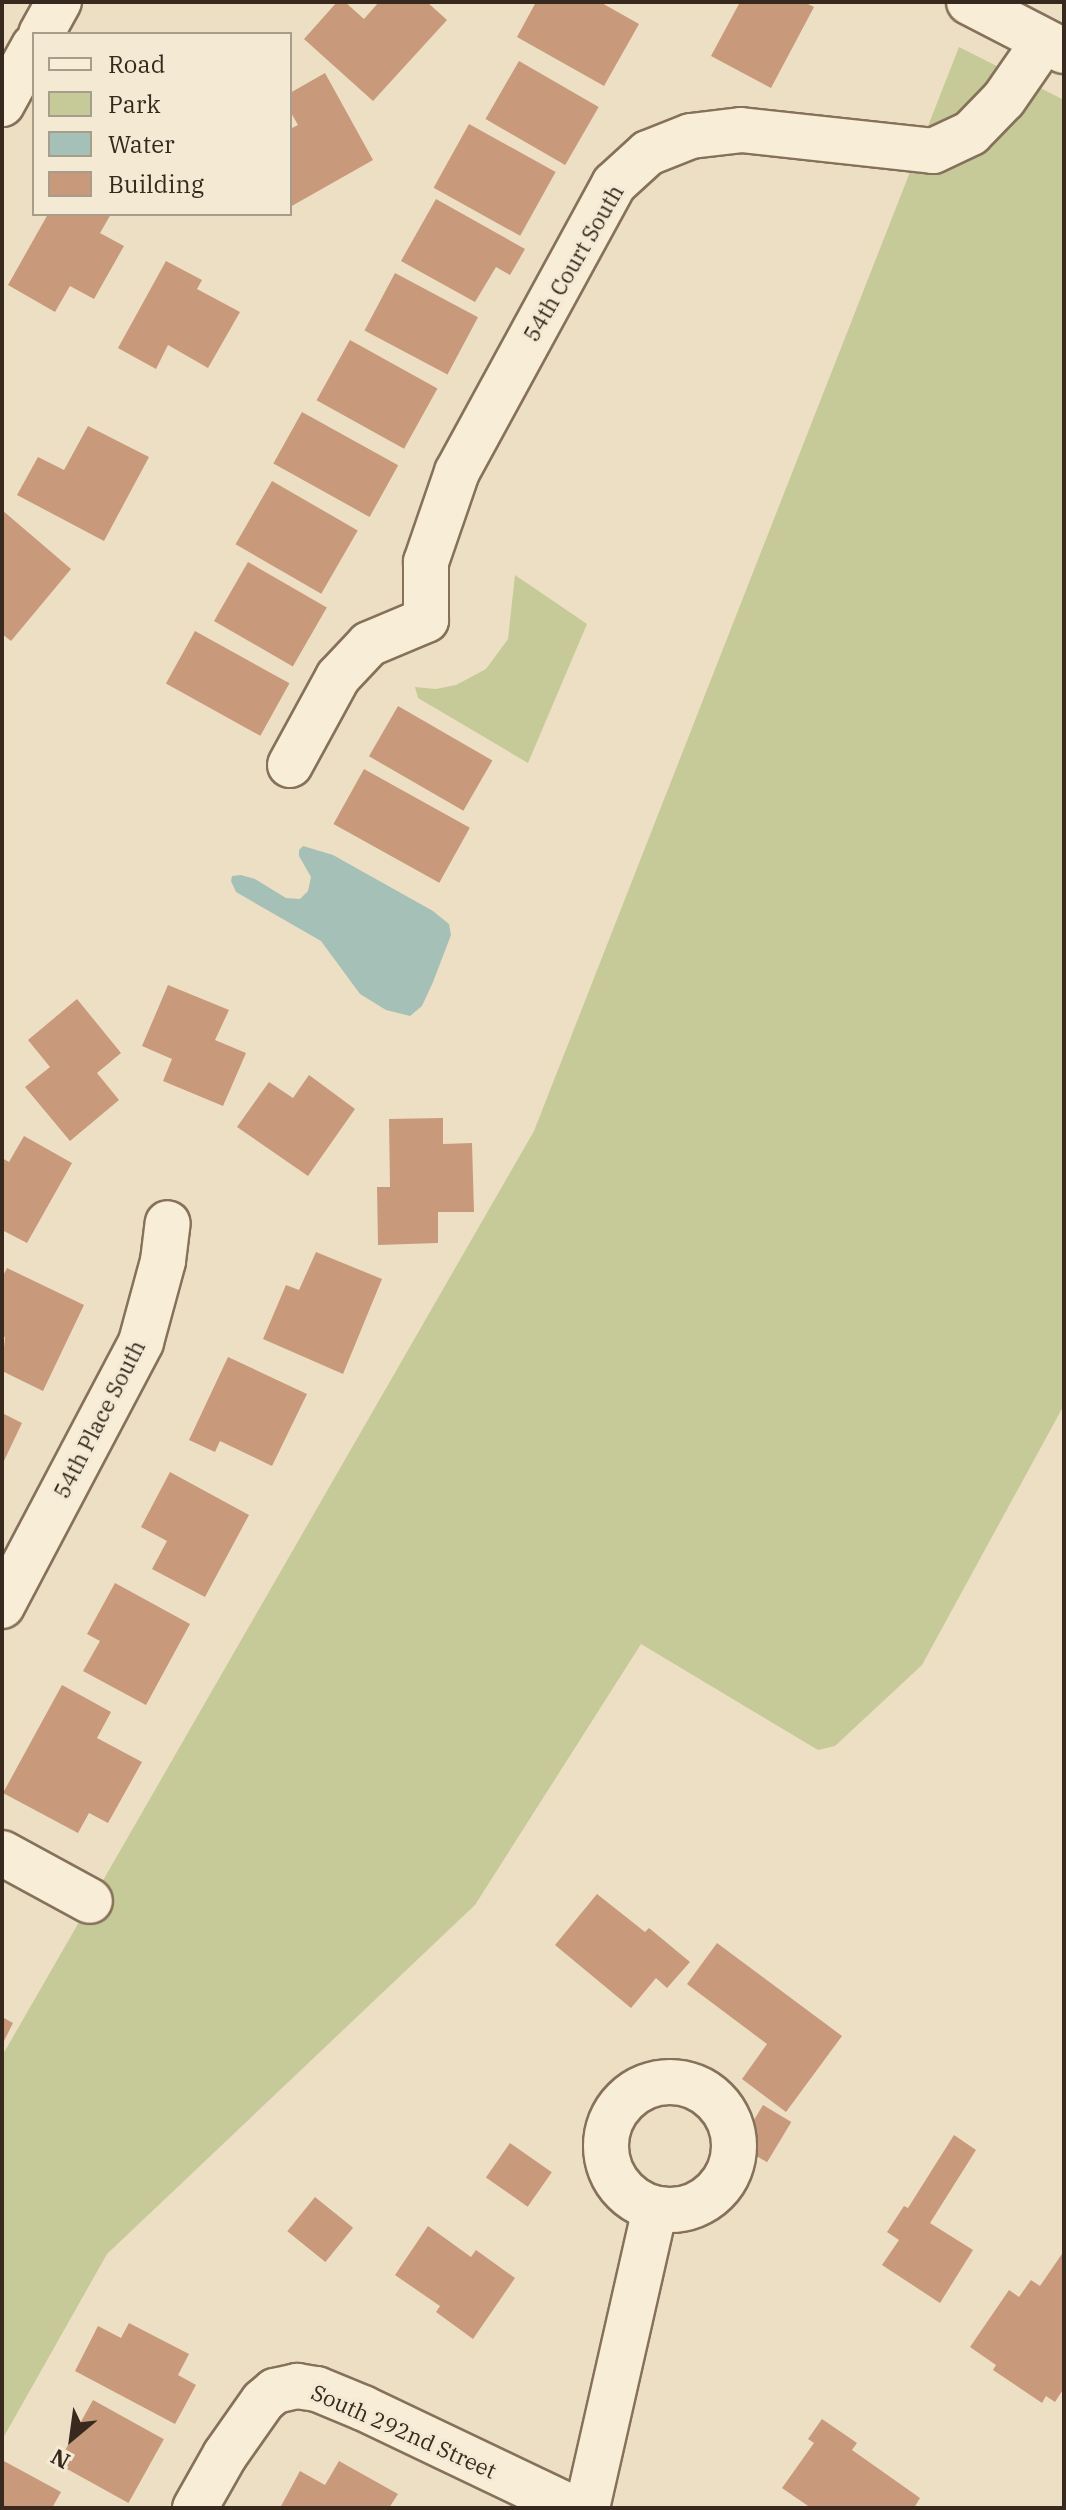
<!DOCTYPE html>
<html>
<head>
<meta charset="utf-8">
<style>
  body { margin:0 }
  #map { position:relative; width:1066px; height:2510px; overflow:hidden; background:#eddfc3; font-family:"IBM Plex Serif",serif }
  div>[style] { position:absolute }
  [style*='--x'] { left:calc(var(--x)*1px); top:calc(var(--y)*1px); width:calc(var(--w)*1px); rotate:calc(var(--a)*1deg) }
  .green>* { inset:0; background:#c6ca98 }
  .water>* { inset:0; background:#a5c0b7 }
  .building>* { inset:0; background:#c9997b; transform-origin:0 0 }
  .roads { filter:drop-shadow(2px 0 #86715b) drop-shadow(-2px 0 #86715b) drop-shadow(0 2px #86715b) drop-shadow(0 -2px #86715b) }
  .minor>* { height:44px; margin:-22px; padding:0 22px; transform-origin:22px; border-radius:22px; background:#f8edd6 }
  .minor>.ring { margin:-22px; padding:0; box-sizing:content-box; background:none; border:44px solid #f8edd6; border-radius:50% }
  span { translate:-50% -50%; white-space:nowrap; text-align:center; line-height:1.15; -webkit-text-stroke:6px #f4ead3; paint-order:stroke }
  .street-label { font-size:22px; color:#37291e }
  .frame { position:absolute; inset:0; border:4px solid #37291e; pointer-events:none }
  .legend { position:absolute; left:32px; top:32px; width:260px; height:184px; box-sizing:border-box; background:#f4ead3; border:2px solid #a89d8b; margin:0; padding:10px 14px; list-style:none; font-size:24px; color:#37291e }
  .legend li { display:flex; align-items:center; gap:16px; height:40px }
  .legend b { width:40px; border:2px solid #a89d8b }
  .north { position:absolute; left:32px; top:2398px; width:80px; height:80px; -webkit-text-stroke:6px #f4ead3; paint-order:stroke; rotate:209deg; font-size:22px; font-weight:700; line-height:32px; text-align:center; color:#37291e }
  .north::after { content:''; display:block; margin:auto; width:28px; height:36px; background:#37291e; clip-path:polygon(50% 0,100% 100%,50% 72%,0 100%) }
</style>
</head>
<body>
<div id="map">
  <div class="green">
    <div style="clip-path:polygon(959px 47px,1064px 100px,1064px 1405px,922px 1665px,835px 1746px,818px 1750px,641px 1644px,475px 1905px,107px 2254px,2px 2440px,2px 2056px,534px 1131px)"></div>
    <div style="clip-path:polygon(515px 575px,587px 624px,528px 763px,418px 698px,415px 687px,436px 689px,456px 685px,486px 669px,508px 639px)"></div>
  </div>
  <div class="water">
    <div style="clip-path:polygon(303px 846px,333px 855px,433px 911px,449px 924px,451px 935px,433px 982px,422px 1006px,410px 1016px,386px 1010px,360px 994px,321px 941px,236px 892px,231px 881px,232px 876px,241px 875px,255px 879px,286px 898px,300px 899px,308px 891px,311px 877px,299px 856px,299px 850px)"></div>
  </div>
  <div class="building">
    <div style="clip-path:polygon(337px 2px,345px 2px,364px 19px,379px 2px,427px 2px,447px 20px,373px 101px,304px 39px)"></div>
    <div style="clip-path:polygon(536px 2px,600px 2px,639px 24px,604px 86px,517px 37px)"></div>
    <div style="clip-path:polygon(740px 2px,804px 2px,814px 7px,771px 88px,711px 56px)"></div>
    <div style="left:519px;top:61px;width:92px;height:67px;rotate:30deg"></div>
    <div style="clip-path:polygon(325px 73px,373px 160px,290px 207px,290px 129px,298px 125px,290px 111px,290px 93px)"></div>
    <div style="left:469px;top:124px;width:99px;height:73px;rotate:29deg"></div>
    <div style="clip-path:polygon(436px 199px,525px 249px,510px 275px,496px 267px,475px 302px,401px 261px)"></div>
    <div style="clip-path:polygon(48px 214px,111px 214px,100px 233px,124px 246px,94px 299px,70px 286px,55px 312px,8px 285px)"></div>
    <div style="clip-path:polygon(166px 261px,202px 280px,197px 289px,240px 312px,208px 368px,168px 345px,156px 369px,118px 348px)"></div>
    <div style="left:395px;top:273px;width:94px;height:65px;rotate:28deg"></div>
    <div style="left:350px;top:340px;width:100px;height:69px;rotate:29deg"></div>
    <div style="left:302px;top:412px;width:110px;height:59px;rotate:29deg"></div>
    <div style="clip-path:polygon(88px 426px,149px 457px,104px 541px,17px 495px,38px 457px,64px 470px)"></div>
    <div style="left:272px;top:481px;width:99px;height:73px;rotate:30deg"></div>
    <div style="clip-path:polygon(2px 510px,71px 569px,11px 641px,2px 634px)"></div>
    <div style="left:248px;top:562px;width:91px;height:68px;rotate:30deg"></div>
    <div style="left:195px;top:631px;width:108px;height:60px;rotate:29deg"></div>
    <div style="left:398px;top:706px;width:109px;height:58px;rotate:30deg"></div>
    <div style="left:364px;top:769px;width:121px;height:63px;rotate:29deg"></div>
    <div style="clip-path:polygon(168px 985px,229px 1010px,215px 1040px,246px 1053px,223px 1106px,163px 1081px,172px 1059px,142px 1046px)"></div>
    <div style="clip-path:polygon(77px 999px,121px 1053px,97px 1073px,119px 1100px,70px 1141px,25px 1087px,50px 1067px,28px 1040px)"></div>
    <div style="clip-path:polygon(309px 1075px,355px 1109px,308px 1176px,237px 1127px,269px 1082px,293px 1098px)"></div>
    <div style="clip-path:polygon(443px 1118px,443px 1144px,472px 1143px,474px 1212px,438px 1212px,438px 1243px,378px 1245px,377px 1187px,390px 1187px,389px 1119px)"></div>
    <div style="clip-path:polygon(24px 1136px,72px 1163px,27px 1243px,2px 1230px,2px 1158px,9px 1162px)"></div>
    <div style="clip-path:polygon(316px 1252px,382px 1279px,343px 1374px,263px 1339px,286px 1285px,299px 1290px)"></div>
    <div style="clip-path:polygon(7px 1268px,84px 1305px,43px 1391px,2px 1371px,5px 1337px,2px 1336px,2px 1278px)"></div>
    <div style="clip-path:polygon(228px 1357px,307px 1394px,272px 1466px,220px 1441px,215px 1452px,189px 1440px)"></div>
    <div style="clip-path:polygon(2px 1413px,22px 1423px,2px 1465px)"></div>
    <div style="clip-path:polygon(170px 1472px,249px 1515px,205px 1597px,152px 1569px,167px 1541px,141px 1527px)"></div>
    <div style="clip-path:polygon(115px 1583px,190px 1624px,146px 1705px,83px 1671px,100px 1641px,87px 1634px)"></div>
    <div style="clip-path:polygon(62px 1685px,111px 1712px,97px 1738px,142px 1762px,108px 1823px,89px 1813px,78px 1833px,3px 1793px)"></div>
    <div style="clip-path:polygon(597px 1894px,645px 1932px,649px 1928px,690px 1962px,667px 1988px,656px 1978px,631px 2008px,555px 1945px)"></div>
    <div style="clip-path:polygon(717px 1943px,842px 2036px,786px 2112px,742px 2079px,767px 2044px,687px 1984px)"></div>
    <div style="clip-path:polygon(2px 2017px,13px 2023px,2px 2045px)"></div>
    <div style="left:763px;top:2105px;width:33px;height:47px;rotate:31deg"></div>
    <div style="clip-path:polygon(954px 2135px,976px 2150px,930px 2223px,973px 2250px,940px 2303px,882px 2265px,899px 2240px,887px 2232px,904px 2206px,908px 2208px)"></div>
    <div style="left:510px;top:2143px;width:51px;height:42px;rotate:35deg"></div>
    <div style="left:315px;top:2197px;width:49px;height:44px;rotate:39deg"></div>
    <div style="clip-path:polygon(428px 2226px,471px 2257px,476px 2250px,515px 2278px,473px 2339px,436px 2312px,440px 2306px,395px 2275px)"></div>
    <div style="clip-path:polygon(1064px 2251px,1064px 2388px,1055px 2402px,1046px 2396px,1042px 2403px,993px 2370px,996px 2365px,970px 2347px,1009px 2290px,1019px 2297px,1031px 2280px,1040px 2286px)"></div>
    <div style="clip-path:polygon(129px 2323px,189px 2354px,178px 2375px,196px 2385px,175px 2424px,75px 2371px,98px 2326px,121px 2338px)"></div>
    <div style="left:93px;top:2400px;width:81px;height:73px;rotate:29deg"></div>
    <div style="clip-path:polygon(822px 2419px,857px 2443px,852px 2450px,920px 2498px,914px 2508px,811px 2508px,782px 2488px,814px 2443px,808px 2439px)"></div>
    <div style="clip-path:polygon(2px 2460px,61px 2492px,52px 2508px,2px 2508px)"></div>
    <div style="clip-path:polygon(339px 2461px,398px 2494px,389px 2508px,280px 2508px,300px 2471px,325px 2485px)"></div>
  </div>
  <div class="roads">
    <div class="minor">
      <div style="--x:969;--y:2;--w:107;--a:27.3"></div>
      <div style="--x:41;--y:34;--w:37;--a:-61"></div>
      <div style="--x:2;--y:104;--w:66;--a:-61.1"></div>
      <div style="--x:290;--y:765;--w:100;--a:-61.4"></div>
      <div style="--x:338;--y:677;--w:45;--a:-46.8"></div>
      <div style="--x:369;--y:644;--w:62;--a:-22.8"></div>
      <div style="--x:426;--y:620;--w:58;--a:-90"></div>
      <div style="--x:426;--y:562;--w:95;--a:-71"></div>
      <div style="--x:457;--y:472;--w:328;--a:-61.4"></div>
      <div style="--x:614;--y:184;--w:46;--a:-42.4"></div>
      <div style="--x:648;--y:153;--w:46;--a:-21.6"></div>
      <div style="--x:691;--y:136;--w:50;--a:-6.8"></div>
      <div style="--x:741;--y:130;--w:193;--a:6.2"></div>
      <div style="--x:933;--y:151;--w:42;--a:-25.3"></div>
      <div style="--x:971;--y:133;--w:47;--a:-45.9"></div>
      <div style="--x:1004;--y:99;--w:70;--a:-55.4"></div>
      <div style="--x:2;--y:1606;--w:298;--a:-62.2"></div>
      <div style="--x:141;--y:1342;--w:84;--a:-74.8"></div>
      <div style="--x:163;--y:1261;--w:38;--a:-83"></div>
      <div style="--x:2;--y:1853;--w:100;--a:28.6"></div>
      <div class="ring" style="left:606px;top:2082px;width:84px;height:84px"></div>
      <div style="--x:195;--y:2508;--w:61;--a:-60.5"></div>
      <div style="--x:225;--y:2455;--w:66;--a:-54.9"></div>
      <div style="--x:263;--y:2401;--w:16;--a:-40"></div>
      <div style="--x:275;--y:2391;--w:23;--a:-13"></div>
      <div style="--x:297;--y:2386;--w:20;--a:9"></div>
      <div style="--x:317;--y:2389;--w:50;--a:22.4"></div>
      <div style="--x:363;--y:2408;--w:233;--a:25.5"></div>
      <div style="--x:587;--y:2508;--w:307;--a:-77.2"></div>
    </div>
  </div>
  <div class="street-label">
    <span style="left:573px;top:263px;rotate:-60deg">54th Court South</span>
    <span style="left:99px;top:1419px;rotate:-63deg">54th Place South</span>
    <span style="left:404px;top:2431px;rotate:24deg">South 292nd Street</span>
  </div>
  <div class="frame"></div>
  <ul class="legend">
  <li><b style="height:10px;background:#f8edd6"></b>Road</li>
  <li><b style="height:22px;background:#c6ca98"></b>Park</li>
  <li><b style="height:22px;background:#a5c0b7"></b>Water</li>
  <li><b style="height:22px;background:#c9997b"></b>Building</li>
  </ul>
  <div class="north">N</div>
</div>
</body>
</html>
